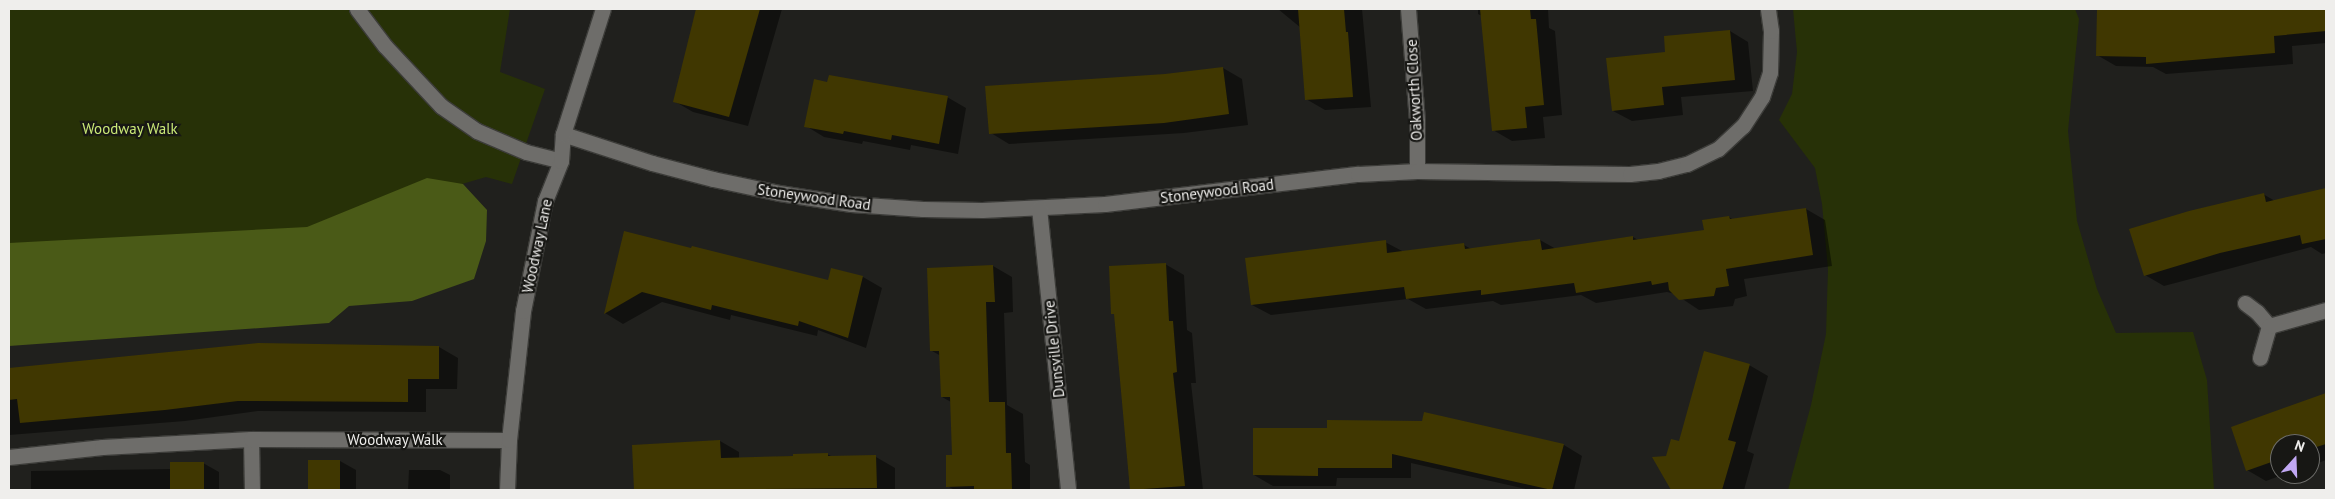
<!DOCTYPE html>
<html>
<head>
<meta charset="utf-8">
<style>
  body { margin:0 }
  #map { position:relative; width:2335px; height:499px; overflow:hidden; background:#20201d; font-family:"PT Sans",sans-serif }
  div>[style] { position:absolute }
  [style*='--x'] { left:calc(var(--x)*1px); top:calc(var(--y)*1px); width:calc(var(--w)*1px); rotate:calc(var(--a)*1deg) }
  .green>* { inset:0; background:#273107 }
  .forest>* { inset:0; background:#4a5a17 }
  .shadow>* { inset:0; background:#0007 }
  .building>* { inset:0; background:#403701; transform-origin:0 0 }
  .roads { filter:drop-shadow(1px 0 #3c3c39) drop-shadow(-1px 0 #3c3c39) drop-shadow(0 1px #3c3c39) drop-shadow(0 -1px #3c3c39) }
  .minor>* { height:15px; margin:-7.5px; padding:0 7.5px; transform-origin:7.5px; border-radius:7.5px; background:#6e6d6a }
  span { translate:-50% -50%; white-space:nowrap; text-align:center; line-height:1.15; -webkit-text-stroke:4.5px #171714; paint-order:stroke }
  .street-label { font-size:15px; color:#efeeec }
  .park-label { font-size:15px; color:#cae977 }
  .frame { position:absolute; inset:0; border:10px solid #efeeec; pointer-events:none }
  .north { position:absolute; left:2270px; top:434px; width:50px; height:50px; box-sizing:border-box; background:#171714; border:1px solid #6d6d6a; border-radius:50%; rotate:20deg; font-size:14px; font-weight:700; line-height:20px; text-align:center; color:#efeeec }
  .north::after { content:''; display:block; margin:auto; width:18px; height:22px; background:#c1a8f3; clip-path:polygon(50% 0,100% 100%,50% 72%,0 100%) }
</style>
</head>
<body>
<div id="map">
  <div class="green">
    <div style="clip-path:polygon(9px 9px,510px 9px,500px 72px,545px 89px,512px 184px,486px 177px,397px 203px,300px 238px,9px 258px)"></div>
    <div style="clip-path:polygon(1793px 9px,2075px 9px,2079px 19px,2068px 131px,2077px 221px,2097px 289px,2116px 333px,2193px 332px,2207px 380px,2214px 490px,1788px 490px,1811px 405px,1826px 334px,1828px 269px,1822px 204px,1815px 168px,1779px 120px,1792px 94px,1797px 52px)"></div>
  </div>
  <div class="forest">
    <div style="clip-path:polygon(427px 178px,463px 184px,487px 210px,486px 241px,474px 279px,412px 301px,349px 306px,329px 323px,9px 346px,9px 243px,307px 227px)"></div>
  </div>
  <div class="shadow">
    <div style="clip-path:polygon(711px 9px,782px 9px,748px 126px,693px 112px,674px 101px,697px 61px)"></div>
    <div style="clip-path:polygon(1278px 9px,1362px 9px,1371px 107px,1325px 110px,1306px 99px,1301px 28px)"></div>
    <div style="clip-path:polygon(1478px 9px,1548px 9px,1549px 28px,1555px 31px,1562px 115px,1543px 117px,1545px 138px,1512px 141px,1493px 130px,1482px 16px,1478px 14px)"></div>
    <div style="clip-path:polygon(2098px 9px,2326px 9px,2326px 43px,2292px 46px,2293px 64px,2166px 74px,2153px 67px,2116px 66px,2097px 55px)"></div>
    <div style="clip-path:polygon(1730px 31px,1748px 42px,1753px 91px,1681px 97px,1683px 115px,1632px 121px,1613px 111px)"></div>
    <div style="clip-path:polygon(1223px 68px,1242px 79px,1248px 125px,1184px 133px,1009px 144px,991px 133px,1165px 76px)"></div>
    <div style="clip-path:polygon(947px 97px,966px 108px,958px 154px,911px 145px,910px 150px,863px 141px,862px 144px,824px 137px,806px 126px)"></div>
    <div style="clip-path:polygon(2326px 189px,2326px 253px,2322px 254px,2311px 247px,2164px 286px,2145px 275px,2263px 194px,2275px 201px)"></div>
    <div style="clip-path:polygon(1806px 209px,1825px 220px,1832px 266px,1744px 279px,1747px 296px,1735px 299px,1733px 306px,1699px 310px,1675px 294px,1667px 292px,1596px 303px,1581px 295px,1501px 305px,1493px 301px,1426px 309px,1408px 299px,1271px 315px,1252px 305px,1385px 242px,1404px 252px,1464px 245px,1471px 249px,1540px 240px,1556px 249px,1633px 237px,1638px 240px,1705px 231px,1729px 217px,1734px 220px)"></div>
    <div style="clip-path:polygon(625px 233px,829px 282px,832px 269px,863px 277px,882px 288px,866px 348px,818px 330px,817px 336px,731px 315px,730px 320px,662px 302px,623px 324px,605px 313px)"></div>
    <div style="clip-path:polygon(1165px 264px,1184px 275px,1187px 330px,1192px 333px,1196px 383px,1191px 383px,1203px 490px,1132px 490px,1115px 315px,1113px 313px)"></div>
    <div style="clip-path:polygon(993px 266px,1012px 277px,1013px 312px,1004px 313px,1007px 405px,1023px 414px,1025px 462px,1030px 465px,1030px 490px,955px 490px,947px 486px,953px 456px,951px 402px,942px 397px,941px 356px,932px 351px,929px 269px)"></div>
    <div style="clip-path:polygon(258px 345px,439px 347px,458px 358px,457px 389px,426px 389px,426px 412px,258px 411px,185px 421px,9px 435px,9px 370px)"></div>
    <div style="clip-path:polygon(1749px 365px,1768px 376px,1747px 451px,1754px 454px,1744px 490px,1671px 490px,1667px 457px)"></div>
    <div style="clip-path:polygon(2326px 394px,2326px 460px,2310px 466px,2310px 444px,2280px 444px,2280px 474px,2285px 474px,2266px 481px,2247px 470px,2233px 428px)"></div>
    <div style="clip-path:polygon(1254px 429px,1564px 445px,1582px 456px,1574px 490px,1530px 490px,1411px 463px,1411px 478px,1337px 478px,1336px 486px,1273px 486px,1254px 475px)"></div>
    <div style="clip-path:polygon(720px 441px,739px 452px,739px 459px,827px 454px,833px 457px,876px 457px,895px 468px,895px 490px,635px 490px,633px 446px)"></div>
    <div style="clip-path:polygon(310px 461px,340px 461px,356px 470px,356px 490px,310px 490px)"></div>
    <div style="clip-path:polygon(203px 463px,219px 472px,219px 490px,31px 490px,31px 471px,171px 469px)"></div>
    <div style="clip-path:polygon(409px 470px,440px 470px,450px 475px,450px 490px,408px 490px)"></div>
  </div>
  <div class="building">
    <div style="clip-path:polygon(696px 9px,760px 9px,729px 117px,673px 102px)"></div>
    <div style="clip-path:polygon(1298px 9px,1344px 9px,1346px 32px,1348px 32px,1353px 97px,1305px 100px)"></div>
    <div style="clip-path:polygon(1480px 9px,1530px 9px,1531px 19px,1536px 19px,1544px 105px,1525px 107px,1527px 128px,1492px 131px)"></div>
    <div style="clip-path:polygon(2097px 9px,2326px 9px,2326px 31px,2274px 36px,2275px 53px,2146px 64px,2146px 57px,2096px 56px)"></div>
    <div style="clip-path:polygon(1730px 30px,1735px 80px,1662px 87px,1664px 105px,1612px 111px,1606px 58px,1665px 52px,1664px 36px)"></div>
    <div style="clip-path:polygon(1223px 67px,1229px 114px,1164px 123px,989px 134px,985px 86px,1165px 74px)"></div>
    <div style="clip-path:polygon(829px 75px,948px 96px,939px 144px,892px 135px,891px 140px,844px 131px,843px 134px,804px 127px,814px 79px,827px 82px)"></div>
    <div style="clip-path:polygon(2326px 188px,2326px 239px,2302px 244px,2300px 235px,2220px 253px,2144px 276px,2129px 229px,2189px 211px,2264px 193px,2266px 202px)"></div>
    <div style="clip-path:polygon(1806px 208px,1813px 255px,1726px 269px,1729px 286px,1716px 288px,1714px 296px,1679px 300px,1669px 290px,1668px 282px,1652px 285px,1651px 281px,1576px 293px,1574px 283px,1481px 295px,1481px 290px,1406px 299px,1404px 287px,1251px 305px,1245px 258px,1386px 240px,1387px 253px,1464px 243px,1465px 249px,1540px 239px,1542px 250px,1633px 236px,1633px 240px,1704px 230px,1702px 220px,1729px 216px,1730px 219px)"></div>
    <div style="clip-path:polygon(624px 231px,691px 248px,692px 246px,828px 280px,831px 268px,863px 276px,848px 338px,799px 321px,798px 326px,712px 305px,711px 310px,642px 292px,604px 314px)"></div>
    <div style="clip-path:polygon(1166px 263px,1169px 321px,1173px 321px,1177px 372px,1173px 373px,1185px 486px,1130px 490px,1114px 314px,1111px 314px,1109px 266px)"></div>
    <div style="clip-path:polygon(993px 265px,995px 302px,986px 302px,989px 402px,1005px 402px,1006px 453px,1011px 453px,1012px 490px,974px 490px,974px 486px,946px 487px,946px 455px,952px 455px,950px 397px,941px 397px,939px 351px,930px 351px,927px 268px)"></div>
    <div style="clip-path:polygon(258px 343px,439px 346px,439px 379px,408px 379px,408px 402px,238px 401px,165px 410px,20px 423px,17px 399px,9px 400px,9px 368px)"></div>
    <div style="clip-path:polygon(1704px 351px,1750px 364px,1728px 440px,1736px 442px,1722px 490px,1671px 490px,1652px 457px,1666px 456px,1671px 439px,1679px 441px)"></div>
    <div style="clip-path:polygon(2326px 393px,2326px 444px,2310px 449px,2310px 444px,2280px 444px,2280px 459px,2246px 471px,2231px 427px)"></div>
    <div style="clip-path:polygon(1424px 412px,1564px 444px,1552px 490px,1392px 454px,1392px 468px,1318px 468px,1318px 476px,1253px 475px,1253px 428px,1327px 428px,1327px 420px,1422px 421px)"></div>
    <div style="clip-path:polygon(720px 440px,721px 458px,793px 456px,793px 454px,828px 453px,828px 456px,876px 455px,877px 488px,634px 490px,632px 445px)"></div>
    <div style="left:308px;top:460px;width:32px;height:30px"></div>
    <div style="left:170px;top:462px;width:34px;height:28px"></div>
  </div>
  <div class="roads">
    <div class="minor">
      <div style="--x:357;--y:9;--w:46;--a:52.9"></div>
      <div style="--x:385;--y:46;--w:82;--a:47"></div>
      <div style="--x:441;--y:106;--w:44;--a:34.8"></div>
      <div style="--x:477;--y:131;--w:53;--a:23.2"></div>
      <div style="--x:526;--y:152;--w:36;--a:14"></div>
      <div style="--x:1408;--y:9;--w:113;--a:85.4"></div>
      <div style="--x:1417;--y:122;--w:49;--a:90"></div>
      <div style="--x:563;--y:134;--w:94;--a:18"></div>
      <div style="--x:652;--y:163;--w:63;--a:14.7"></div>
      <div style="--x:713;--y:179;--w:67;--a:12"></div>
      <div style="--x:779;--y:193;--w:73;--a:8.7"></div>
      <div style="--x:851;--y:204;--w:72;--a:4"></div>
      <div style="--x:923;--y:209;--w:59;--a:1"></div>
      <div style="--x:982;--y:210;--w:123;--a:-2.8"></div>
      <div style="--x:1105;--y:204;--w:255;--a:-6.8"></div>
      <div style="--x:1358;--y:174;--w:59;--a:-2.9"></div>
      <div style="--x:1417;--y:171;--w:213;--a:0.8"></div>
      <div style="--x:1630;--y:174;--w:28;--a:-6"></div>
      <div style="--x:1658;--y:171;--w:30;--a:-14"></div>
      <div style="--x:1687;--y:164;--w:34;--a:-26"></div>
      <div style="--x:1718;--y:149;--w:34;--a:-43"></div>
      <div style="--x:1743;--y:126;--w:35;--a:-57"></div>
      <div style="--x:1762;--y:97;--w:26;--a:-72"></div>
      <div style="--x:1770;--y:72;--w:41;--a:-88.6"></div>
      <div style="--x:1771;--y:31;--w:22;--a:-98"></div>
      <div style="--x:1039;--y:208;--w:283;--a:84.1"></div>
      <div style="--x:2245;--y:303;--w:15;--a:37"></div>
      <div style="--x:2257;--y:312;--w:18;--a:49"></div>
      <div style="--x:2269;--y:326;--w:33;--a:106"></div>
      <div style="--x:2269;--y:326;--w:59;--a:-15.7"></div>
      <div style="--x:251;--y:439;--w:51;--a:88.9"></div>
      <div style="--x:9;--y:457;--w:94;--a:-6.1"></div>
      <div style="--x:102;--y:447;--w:149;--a:-3.1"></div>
      <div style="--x:251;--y:439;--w:258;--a:0.2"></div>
      <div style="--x:507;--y:490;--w:50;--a:-87.7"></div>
      <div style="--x:509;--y:440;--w:130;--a:-83.8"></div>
      <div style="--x:523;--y:311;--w:112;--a:-78.7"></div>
      <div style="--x:545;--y:201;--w:43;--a:-68.2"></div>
      <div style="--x:561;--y:161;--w:27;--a:-86"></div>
      <div style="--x:563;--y:134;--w:131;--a:-72.3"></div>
    </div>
  </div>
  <div class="street-label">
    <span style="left:1414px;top:90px;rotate:-93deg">Oakworth Close</span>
    <span style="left:1217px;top:191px;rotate:-7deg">Stoneywood Road</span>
    <span style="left:814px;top:197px;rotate:8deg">Stoneywood Road</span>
    <span style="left:537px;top:246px;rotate:-78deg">Woodway Lane</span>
    <span style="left:1054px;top:349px;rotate:-96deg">Dunsville Drive</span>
    <span style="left:395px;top:440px">Woodway Walk</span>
  </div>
  <div class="park-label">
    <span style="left:130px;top:129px">Woodway Walk</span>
  </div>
  <div class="frame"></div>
  <div class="north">N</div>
</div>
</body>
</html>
